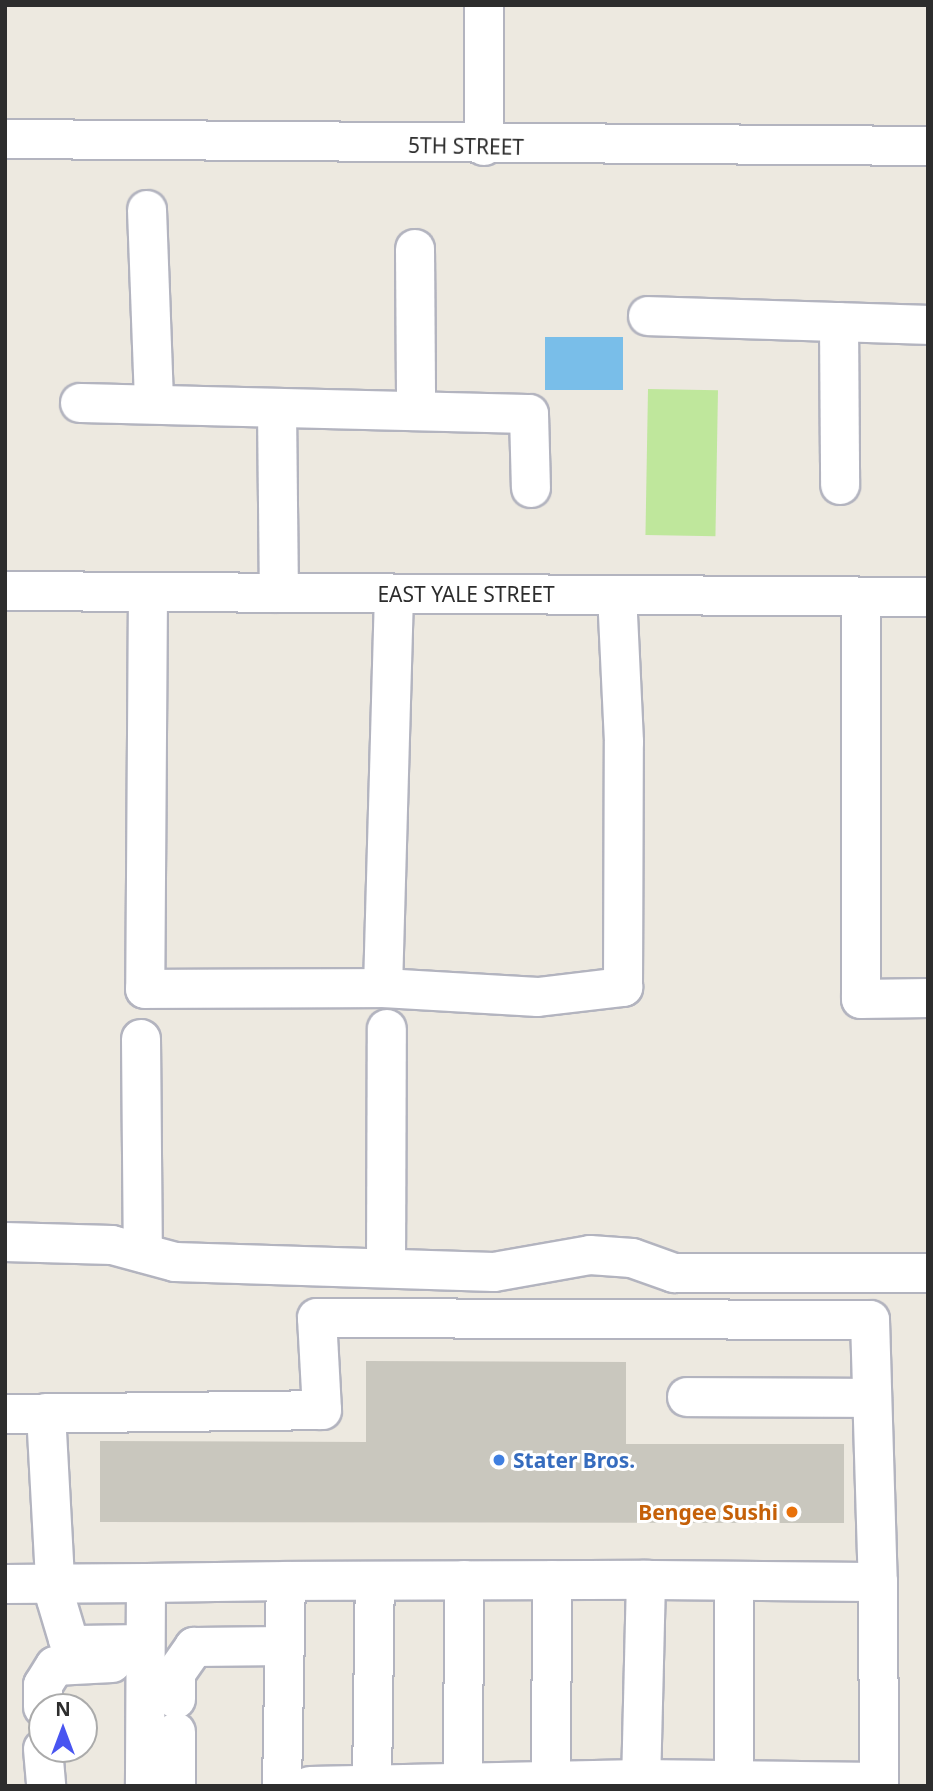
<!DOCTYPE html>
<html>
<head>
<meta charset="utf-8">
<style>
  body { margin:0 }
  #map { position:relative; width:933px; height:1791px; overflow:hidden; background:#ede9e0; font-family:"Noto Sans",sans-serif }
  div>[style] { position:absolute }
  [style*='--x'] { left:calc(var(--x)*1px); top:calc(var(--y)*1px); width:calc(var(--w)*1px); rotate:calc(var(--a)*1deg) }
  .pitch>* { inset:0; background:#bfe79c; transform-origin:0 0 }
  .water>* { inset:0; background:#79bee9; transform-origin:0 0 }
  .building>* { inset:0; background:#c9c7be }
  .roads { filter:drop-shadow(2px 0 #b3b4bf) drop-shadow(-2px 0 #b3b4bf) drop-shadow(0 2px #b3b4bf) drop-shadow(0 -2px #b3b4bf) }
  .minor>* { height:38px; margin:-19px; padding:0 19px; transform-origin:19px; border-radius:19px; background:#fff }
  .dots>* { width:19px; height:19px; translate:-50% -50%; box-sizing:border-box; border:4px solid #fff; border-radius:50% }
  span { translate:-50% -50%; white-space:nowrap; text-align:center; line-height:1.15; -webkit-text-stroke:6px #fff; paint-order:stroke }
  .street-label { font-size:21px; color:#2d2d2d }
  .shop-label { font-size:21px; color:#366cbe; font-weight:700 }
  .left { translate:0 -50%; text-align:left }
  .food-label { font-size:21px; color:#c56008; font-weight:700 }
  .right { translate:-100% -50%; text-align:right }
  .frame { position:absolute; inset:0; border:7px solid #2d2d2d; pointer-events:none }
  .north { position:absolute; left:28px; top:1693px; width:70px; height:70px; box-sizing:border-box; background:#fff; border:2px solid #ababab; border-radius:50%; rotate:0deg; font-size:19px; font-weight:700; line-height:28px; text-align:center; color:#2d2d2d }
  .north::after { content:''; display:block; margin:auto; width:24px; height:32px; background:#4955f1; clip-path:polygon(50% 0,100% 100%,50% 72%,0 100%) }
</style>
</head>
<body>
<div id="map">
  <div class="pitch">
    <div style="left:648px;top:389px;width:70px;height:146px;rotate:1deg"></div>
  </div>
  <div class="water">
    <div style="left:545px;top:337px;width:78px;height:53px"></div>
  </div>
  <div class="building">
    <div style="clip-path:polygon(366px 1361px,626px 1362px,626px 1444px,844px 1444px,844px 1523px,100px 1522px,100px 1441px,366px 1442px)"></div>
  </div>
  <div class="roads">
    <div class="minor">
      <div style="--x:484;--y:5;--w:141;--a:90"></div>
      <div style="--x:5;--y:139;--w:923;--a:0.43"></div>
      <div style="--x:147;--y:210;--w:194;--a:87.9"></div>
      <div style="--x:415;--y:249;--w:162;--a:89.6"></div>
      <div style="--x:648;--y:316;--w:280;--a:1.8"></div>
      <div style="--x:839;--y:322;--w:163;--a:89.6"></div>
      <div style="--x:80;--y:403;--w:449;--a:1.4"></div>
      <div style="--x:529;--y:414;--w:74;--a:88.5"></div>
      <div style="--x:277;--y:408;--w:185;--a:89.4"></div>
      <div style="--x:5;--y:591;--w:923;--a:0.37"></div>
      <div style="--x:148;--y:592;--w:397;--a:90.4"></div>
      <div style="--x:145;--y:989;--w:238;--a:-0.2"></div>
      <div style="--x:394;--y:594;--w:394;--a:91.6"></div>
      <div style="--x:383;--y:988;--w:155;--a:3.3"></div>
      <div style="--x:538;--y:997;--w:86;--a:-6.7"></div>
      <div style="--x:623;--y:987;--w:245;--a:-89.8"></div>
      <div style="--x:624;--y:742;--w:147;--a:-92.7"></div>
      <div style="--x:861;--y:597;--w:402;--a:90"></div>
      <div style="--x:861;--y:999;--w:67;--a:-0.9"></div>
      <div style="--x:141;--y:1039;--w:214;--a:89.5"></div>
      <div style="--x:5;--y:1242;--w:107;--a:1.6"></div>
      <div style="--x:112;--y:1245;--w:65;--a:15.1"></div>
      <div style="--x:175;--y:1262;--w:319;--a:1.8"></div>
      <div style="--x:494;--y:1272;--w:97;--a:-10"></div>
      <div style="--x:590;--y:1255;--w:42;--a:4.1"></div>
      <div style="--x:632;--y:1258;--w:45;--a:19.7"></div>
      <div style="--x:674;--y:1273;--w:254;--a:0"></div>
      <div style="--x:386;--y:1268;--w:239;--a:-89.8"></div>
      <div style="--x:687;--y:1397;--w:182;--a:0.3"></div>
      <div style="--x:46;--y:1413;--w:186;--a:86.9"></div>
      <div style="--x:56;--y:1599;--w:42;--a:73.3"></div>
      <div style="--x:68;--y:1639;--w:11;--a:34"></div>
      <div style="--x:77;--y:1645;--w:68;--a:-0.8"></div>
      <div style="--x:5;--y:1414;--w:317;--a:-0.7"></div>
      <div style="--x:322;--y:1410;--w:92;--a:-93.1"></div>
      <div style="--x:317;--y:1318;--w:553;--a:0.21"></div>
      <div style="--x:870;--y:1320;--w:262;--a:88.3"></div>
      <div style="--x:646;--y:1580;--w:232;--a:0.5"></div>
      <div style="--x:878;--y:1582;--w:204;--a:89.7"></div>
      <div style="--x:734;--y:1581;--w:199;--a:90"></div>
      <div style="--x:146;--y:1583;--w:140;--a:-0.8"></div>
      <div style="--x:5;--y:1584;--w:141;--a:-0.4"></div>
      <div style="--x:146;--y:1583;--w:203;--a:90.3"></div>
      <div style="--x:176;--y:1699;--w:26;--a:-90"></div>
      <div style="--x:176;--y:1673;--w:32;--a:-55"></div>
      <div style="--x:194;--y:1647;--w:91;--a:-0.6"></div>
      <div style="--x:43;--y:1707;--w:22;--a:-90"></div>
      <div style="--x:43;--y:1685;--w:22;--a:-58"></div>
      <div style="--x:55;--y:1666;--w:57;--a:-3"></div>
      <div style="--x:176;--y:1732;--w:54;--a:90"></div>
      <div style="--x:43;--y:1749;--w:37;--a:85"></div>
      <div style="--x:551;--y:1781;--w:201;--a:-89.7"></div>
      <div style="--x:463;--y:1782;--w:202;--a:-89.7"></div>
      <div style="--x:372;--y:1784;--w:203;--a:-89.2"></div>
      <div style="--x:282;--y:1786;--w:205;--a:-88.9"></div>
      <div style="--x:286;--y:1581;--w:360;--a:-0.2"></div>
      <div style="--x:646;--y:1580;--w:206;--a:91.4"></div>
      <div style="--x:310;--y:1786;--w:331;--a:-1.2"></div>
      <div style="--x:641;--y:1779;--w:238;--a:0.7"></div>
    </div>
  </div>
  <div class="dots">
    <div style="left:499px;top:1460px;background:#3f7fe0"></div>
    <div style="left:792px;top:1512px;background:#e8710a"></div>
  </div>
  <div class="street-label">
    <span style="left:466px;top:146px;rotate:1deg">5TH STREET</span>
    <span style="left:466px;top:594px">EAST YALE STREET</span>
  </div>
  <div class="shop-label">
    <span class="left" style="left:513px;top:1460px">Stater Bros.</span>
  </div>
  <div class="food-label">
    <span class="right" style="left:778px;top:1512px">Bengee Sushi</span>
  </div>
  <div class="frame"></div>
  <div class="north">N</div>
</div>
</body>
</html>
